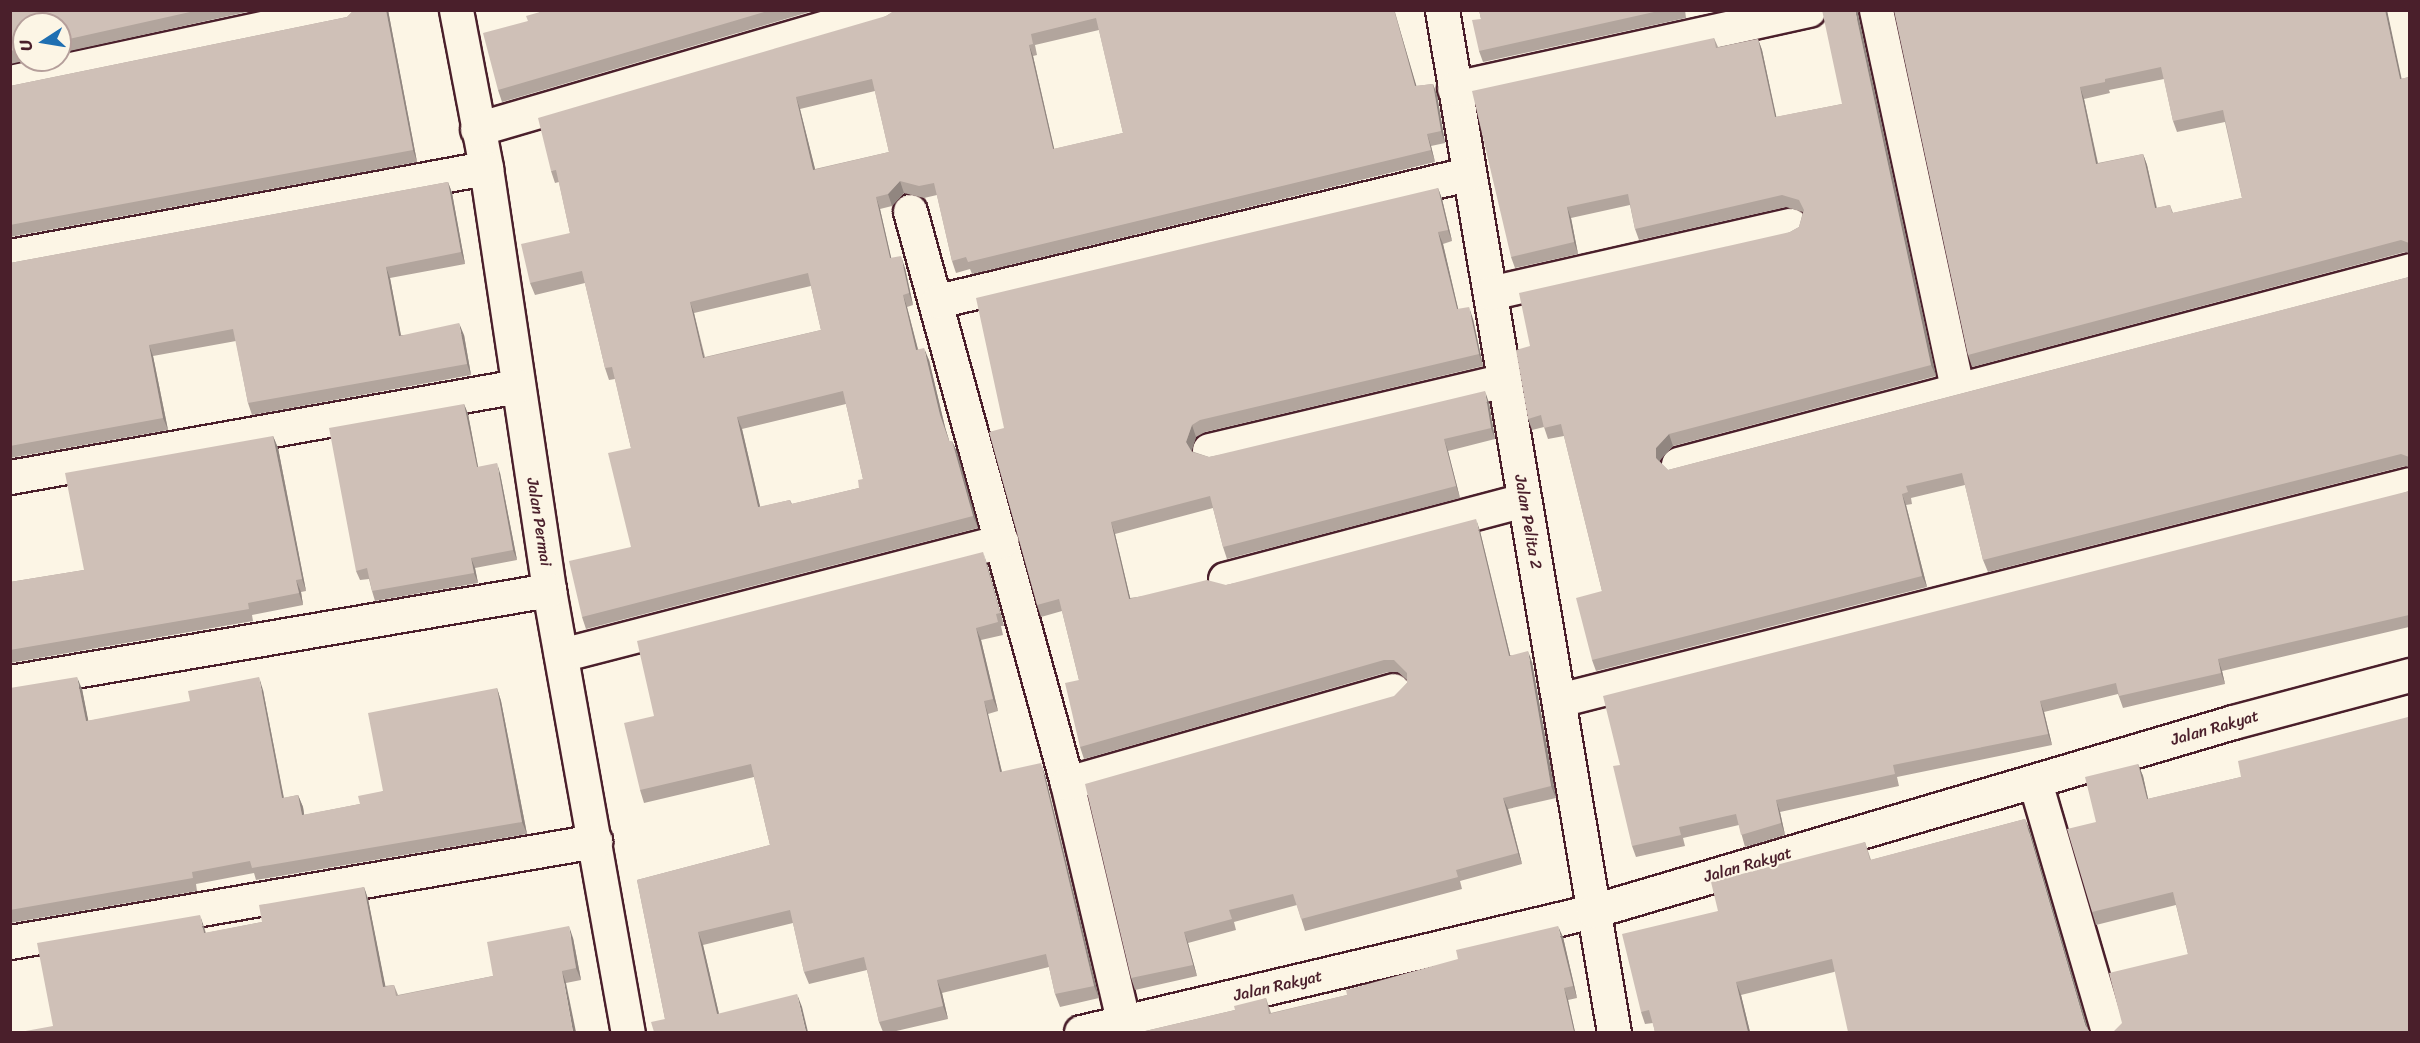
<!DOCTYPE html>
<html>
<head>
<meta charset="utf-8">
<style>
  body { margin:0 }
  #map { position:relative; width:2420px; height:1043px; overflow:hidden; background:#fcf5e5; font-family:Sriracha,sans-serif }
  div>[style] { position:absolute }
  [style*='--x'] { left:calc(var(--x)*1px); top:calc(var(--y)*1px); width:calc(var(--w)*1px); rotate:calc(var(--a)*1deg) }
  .roads { filter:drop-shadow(2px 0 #4a1f2b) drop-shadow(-2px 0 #4a1f2b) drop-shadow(0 2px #4a1f2b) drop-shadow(0 -2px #4a1f2b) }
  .minor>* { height:33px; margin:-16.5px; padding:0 16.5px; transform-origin:16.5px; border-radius:16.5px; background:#fcf5e5 }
  .wall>* { inset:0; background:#b2a59d }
  .shaded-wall>* { inset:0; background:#918680 }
  .building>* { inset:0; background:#cfc0b7 }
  span { translate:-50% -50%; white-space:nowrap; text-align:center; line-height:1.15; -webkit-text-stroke:4.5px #fcf5e5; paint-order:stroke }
  .street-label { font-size:16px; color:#4a1f2b }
  .frame { position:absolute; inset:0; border:12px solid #4a1f2b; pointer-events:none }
  .north { position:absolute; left:12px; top:12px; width:60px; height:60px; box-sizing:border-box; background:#fcf5e5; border:2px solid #b59f9b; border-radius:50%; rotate:258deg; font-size:16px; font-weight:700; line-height:24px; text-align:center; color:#4a1f2b }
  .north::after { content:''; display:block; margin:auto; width:21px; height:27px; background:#1f6fb2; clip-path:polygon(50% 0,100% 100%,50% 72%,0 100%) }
</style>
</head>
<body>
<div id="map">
  <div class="roads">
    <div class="minor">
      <div style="--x:456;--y:10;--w:161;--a:79.2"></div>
      <div style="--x:486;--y:168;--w:427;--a:81.5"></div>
      <div style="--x:549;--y:590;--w:449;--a:79.9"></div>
      <div style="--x:1442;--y:10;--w:1036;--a:80.45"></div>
      <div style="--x:1876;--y:10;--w:386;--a:77.9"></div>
      <div style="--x:10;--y:82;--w:345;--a:-12.1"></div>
      <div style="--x:1454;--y:88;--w:363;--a:-12.4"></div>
      <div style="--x:477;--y:129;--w:425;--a:-16.3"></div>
      <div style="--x:910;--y:211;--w:593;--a:74.65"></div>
      <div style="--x:1067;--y:783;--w:256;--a:76.7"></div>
      <div style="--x:10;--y:256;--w:484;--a:-10.5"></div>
      <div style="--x:1490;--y:293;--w:308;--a:-12.8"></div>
      <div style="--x:938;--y:301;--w:544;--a:-13.5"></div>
      <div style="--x:1209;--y:450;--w:303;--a:-13.3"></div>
      <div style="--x:1678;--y:464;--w:757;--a:-14.84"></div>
      <div style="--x:10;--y:477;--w:516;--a:-10.16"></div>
      <div style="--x:1225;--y:579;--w:309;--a:-14.8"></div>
      <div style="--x:561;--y:655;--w:455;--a:-14.5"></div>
      <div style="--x:10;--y:682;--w:547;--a:-9.69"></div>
      <div style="--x:1559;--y:700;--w:878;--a:-14.24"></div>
      <div style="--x:2035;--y:782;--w:260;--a:73.7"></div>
      <div style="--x:1067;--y:783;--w:339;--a:-15.9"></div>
      <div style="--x:10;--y:942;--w:594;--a:-9.8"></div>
      <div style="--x:1081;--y:1032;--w:526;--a:-13.3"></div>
      <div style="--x:1593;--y:911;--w:667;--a:-16.45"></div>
      <div style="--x:2233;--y:722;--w:183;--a:-14.9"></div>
    </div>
  </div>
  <div class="wall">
    <div style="clip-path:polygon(10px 10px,256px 10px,60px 53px,60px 24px,24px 24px,24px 60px,28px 60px,10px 64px)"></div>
    <div style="clip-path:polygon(354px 10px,388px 10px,417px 162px,10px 237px,10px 86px,347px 17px)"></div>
    <div style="clip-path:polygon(540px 10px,816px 10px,502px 102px,498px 90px,528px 21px,540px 12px)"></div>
    <div style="clip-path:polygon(evenodd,1399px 10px,1395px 12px,1416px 86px,1433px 84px,1437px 95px,1445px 143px,1431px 146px,1435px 162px,972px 274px,970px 269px,956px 273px,952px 261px,937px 195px,924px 198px,904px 193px,892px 206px,880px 209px,891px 258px,905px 268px,913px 305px,907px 307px,918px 349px,929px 360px,945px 427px,949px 441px,952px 441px,957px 452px,978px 528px,586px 629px,582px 617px,631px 547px,631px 448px,615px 379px,609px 380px,605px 368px,585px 283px,535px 295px,530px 283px,570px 233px,559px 182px,555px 183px,551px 171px,886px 16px,895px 11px,1399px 10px,1099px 30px,1123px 133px,1054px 149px,1033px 56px,1037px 55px,1035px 45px,1099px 30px,1399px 10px,875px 91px,889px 152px,815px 169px,800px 109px,875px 91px,1399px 10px,811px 286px,821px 330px,705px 357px,694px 313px,811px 286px,1399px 10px,846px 404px,863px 479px,859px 488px,792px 504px,790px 500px,760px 507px,742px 429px,846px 404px)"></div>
    <div style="clip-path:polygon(1479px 10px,1685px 10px,1686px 18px,1483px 62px,1479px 51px,1481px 19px)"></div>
    <div style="clip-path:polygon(evenodd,1894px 10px,2392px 10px,2387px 12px,2401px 79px,2409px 77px,2409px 253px,2405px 252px,1972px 367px,1968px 355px,1894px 10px,2164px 79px,2173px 121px,2177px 132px,2225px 122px,2242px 198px,2173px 213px,2170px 205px,2157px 208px,2147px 165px,2143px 154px,2098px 163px,2084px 99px,2110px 93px,2109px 90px,2164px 79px)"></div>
    <div style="clip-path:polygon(1858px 14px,1936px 376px,1673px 446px,1660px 460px,1660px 462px,1668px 470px,2409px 277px,2409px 467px,2405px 466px,1988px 572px,1983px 560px,1965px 485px,1911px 498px,1912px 504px,1906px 505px,1927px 587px,1596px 671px,1592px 660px,1602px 591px,1564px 436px,1548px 439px,1544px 427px,1532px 430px,1528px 419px,1530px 346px,1790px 232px,1799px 227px,1803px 212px,1786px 207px,1639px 240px,1635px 229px,1630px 205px,1571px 218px,1578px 254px,1515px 268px,1511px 257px,1714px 38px,1718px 47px,1758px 39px,1762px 50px,1776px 117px,1842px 104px)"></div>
    <div style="clip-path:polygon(448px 182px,452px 193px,465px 264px,390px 278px,401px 335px,464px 335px,471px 375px,252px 415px,248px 403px,236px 341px,153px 356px,168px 430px,10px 458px,10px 263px)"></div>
    <div style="clip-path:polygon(1438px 188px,1442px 199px,1452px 241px,1443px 244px,1458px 309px,1473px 319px,1483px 366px,1205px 432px,1196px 437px,1191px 451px,1209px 457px,1489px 403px,1495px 439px,1448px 451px,1460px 498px,1227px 559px,1223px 547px,1213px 508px,1115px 534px,1130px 598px,1226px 585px,1480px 531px,1510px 655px,1532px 662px,1556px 798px,1508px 809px,1522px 864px,1460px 881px,1462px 889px,1305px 931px,1297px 905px,1234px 922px,1236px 930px,1188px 943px,1197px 976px,1135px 990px,1131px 978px,1407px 683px,1407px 680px,1398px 672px,1388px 672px,1084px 759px,1080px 747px,1079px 680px,1062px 611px,1041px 617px,1037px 605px,1004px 428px)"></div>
    <div style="clip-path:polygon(464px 404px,468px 414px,478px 467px,500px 473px,517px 560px,475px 568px,478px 583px,375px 601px,372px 591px,369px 579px,360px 580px,356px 571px)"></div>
    <div style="clip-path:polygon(273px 436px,278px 448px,306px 591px,301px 592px,303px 605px,252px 615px,253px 621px,10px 663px,10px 582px,84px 570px)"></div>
    <div style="clip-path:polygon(2409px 491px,2409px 627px,2222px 671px,2225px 684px,2123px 708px,2118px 694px,2044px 712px,2052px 745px,1897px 777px,1899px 786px,1780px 812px,1785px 835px,1745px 847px,1739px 825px,1683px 838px,1685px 846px,1636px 857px,1632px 846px,1620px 765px)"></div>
    <div style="clip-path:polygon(987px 564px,1004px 626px,1001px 626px,1003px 635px,981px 640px,998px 711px,988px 714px,1002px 772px,1045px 775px,1099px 998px,1060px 1007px,1055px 994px,1049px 967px,942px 993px,948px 1019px,892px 1032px,883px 1032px,879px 1022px,867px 970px,809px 984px,804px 972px,793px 923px,703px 945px,719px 1014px,802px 1007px,665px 1019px,637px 880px,770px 845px,754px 777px,644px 803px,640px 790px,654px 716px)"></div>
    <div style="clip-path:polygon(10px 688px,82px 689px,88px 721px,263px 690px,284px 798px,298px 795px,303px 807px,304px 815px,360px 804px,383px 791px,497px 688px,501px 701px,527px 834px,256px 880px,254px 873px,196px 884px,197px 891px,10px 923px)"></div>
    <div style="clip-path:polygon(2138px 764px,2143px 776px,2148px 799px,2241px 777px,2188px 954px,2176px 905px,2096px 925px,2092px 912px,2096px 822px)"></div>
    <div style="clip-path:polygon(2025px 819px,2030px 831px,1834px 972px,1741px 995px,1750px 1032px,1655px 1032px,1653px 1023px,1645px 1024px,1641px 1012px,1718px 911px,1865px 842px,1871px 860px)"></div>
    <div style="clip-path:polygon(364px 887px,368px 899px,385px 986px,394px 985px,398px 995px,493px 976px,573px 938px,581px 980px,566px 983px,53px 1026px,204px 927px,206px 933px,262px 922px)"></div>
    <div style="clip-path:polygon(1563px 937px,1577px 998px,1568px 1000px,1575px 1032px,1141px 1032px,1235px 1010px,1266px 998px,1271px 1013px,1347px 995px)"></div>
  </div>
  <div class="shaded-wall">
    <div style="clip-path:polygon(386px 10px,388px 10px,417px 162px,413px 150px)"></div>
    <div style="clip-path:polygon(1394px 10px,1420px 98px,1415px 86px)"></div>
    <div style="clip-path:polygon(1855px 10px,1859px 10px,1858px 14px,1936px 376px,1931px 365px)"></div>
    <div style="clip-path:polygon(2385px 10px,2387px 10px,2404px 90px,2400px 79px)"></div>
    <div style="clip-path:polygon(1758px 39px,1762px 50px,1779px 129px,1775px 117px)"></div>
    <div style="clip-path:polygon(1029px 45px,1033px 56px,1057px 161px,1053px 149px)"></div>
    <div style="clip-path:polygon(1433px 84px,1437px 95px,1445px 143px,1441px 131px)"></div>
    <div style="clip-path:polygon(2080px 87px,2084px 99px,2100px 175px,2096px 164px)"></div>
    <div style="clip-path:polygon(796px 97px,800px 109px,818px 181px,813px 170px)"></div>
    <div style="clip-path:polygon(1427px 134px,1431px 146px,1435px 162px,1431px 150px)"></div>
    <div style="clip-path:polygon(2143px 154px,2147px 165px,2159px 220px,2155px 208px)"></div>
    <div style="clip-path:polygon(900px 181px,904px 193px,892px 206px,888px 194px)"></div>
    <div style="clip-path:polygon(448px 182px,452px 193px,465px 264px,461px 252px)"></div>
    <div style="clip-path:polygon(1438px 188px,1442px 199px,1452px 241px,1448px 230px)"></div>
    <div style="clip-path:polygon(876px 197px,880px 209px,894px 270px,890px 258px)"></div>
    <div style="clip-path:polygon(1567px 207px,1571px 218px,1578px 254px,1574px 242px)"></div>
    <div style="clip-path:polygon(1438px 232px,1443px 244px,1461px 321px,1457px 309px)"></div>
    <div style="clip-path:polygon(901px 256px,905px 268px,913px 305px,909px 293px)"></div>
    <div style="clip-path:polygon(386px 267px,390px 278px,403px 347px,399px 336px)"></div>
    <div style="clip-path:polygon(903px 295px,907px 307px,921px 362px,916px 350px)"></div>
    <div style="clip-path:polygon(690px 302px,694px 313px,707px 370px,703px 358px)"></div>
    <div style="clip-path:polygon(1469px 307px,1473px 319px,1483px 366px,1479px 354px)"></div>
    <div style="clip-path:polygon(459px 323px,464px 335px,471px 375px,467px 364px)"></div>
    <div style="clip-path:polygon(149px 345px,153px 356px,168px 430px,163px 418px)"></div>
    <div style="clip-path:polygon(924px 348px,929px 360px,945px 427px,953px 453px,940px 415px)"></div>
    <div style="clip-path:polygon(1485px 391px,1489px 403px,1495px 439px,1491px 428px)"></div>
    <div style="clip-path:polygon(464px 404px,468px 414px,480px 477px,477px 467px)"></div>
    <div style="clip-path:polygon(737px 417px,742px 429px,763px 519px,758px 507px)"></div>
    <div style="clip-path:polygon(1192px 425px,1196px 437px,1191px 454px,1186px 442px)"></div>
    <div style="clip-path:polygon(1669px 434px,1673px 446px,1660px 460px,1660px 469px,1656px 458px,1656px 448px)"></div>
    <div style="clip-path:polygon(273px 436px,278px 448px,306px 591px,302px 579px)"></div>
    <div style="clip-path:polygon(1444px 439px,1448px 451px,1460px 498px,1456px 486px)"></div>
    <div style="clip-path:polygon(952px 441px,957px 452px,978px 528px,973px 516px)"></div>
    <div style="clip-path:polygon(497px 463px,500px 473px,517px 560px,513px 550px)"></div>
    <div style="clip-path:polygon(1902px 494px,1906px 505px,1927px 587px,1922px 576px)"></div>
    <div style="clip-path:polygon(1476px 519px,1480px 531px,1513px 667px,1509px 656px)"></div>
    <div style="clip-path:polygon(1111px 522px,1115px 534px,1133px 610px,1129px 599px)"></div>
    <div style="clip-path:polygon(983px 552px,987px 564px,1004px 626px,1000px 613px)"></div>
    <div style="clip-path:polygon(471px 558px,475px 568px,478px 583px,474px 573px)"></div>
    <div style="clip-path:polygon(296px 580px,301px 592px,303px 605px,299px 593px)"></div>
    <div style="clip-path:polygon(976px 628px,981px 640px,998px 711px,993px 699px)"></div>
    <div style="clip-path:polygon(1528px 651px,1532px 662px,1556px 798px,1551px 786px)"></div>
    <div style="clip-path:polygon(2218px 659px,2222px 671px,2225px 684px,2221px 673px)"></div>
    <div style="clip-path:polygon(77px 677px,82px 689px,91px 734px,86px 721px)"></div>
    <div style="clip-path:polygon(259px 677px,263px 690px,286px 810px,282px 798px)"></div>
    <div style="clip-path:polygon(497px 688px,501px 701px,527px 834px,522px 822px)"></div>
    <div style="clip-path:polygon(984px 701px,988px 714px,1005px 785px,1000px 772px)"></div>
    <div style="clip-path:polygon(2040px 701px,2044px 712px,2052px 745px,2048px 734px)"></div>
    <div style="clip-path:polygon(1041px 763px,1045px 775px,1099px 998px,1094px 986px)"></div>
    <div style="clip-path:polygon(2138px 764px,2143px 776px,2151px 812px,2147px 799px)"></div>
    <div style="clip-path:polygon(298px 795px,303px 807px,306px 827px,302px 815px)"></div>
    <div style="clip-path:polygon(1503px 798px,1508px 809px,1522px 864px,1518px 853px)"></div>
    <div style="clip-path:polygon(1776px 800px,1780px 812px,1785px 835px,1781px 823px)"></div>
    <div style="clip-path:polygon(2025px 819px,2030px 831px,2089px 1032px,2085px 1025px)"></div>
    <div style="clip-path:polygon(364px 887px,368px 899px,388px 999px,383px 987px)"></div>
    <div style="clip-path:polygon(200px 915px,204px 927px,208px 946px,204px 933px)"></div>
    <div style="clip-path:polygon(569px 926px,573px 938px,581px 980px,576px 968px)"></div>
    <div style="clip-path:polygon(1558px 926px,1563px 937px,1577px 998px,1573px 986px)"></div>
    <div style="clip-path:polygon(698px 932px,703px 945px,722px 1027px,717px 1014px)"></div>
    <div style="clip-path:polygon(1184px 932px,1188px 943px,1197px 976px,1193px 965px)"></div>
    <div style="clip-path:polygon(562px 971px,566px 983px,576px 1032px,573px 1032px)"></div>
    <div style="clip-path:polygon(937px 980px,942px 993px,948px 1019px,943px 1006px)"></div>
    <div style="clip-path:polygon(1736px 982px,1741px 995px,1750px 1032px,1748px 1032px)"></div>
    <div style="clip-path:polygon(1564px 988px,1568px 1000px,1575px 1032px,1574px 1032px)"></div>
    <div style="clip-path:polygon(797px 994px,802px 1007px,808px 1032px,806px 1032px)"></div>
  </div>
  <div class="building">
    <div style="clip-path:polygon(10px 10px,199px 10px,60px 41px,60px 24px,24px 24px,24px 48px,10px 51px)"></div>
    <div style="clip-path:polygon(354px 10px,386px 10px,413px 150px,10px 225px,10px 86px,347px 17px)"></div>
    <div style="clip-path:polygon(540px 10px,771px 10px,498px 90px,483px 33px,528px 21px,526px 16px,540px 12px)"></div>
    <div style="clip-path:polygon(evenodd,895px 10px,1394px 10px,1415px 86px,1433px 84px,1441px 131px,1427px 134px,1431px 150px,968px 262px,966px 257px,952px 261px,934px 183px,919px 186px,900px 181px,888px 194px,876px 197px,890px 258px,901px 256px,909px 293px,903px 295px,916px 350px,924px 348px,940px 415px,949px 441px,952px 441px,973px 516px,582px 617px,569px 561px,631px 547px,608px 453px,631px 448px,612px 367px,605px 368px,582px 271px,530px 283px,521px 244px,570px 233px,556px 170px,551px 171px,538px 118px,886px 16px,895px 10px,1096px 18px,1123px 133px,1053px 149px,1029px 45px,1033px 44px,1031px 34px,1096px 18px,895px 10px,872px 79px,889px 152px,813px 170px,796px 97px,872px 79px,895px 10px,808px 273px,821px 330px,703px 358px,690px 302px,808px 273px,895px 10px,843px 391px,863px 479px,858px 480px,859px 488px,791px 504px,790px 500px,758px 507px,737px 417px,843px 391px)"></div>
    <div style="clip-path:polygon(1479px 10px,1663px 10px,1479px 51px,1472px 20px,1481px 19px)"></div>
    <div style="clip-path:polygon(1822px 10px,1855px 10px,1931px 365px,1669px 434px,1656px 448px,1656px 458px,1668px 470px,2409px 277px,2409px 457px,2401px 454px,1983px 560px,1962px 473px,1906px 486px,1908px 492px,1902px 494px,1922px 576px,1592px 660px,1576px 598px,1602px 591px,1561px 424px,1544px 428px,1541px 415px,1528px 419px,1516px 350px,1530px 346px,1519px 293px,1790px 232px,1799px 227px,1804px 210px,1799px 200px,1782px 195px,1635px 229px,1628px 194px,1567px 207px,1574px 242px,1511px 257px,1472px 91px,1714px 38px,1716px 48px,1758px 39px,1775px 117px,1842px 104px)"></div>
    <div style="clip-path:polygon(evenodd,1894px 10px,2385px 10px,2400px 79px,2409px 77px,2409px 243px,2401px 240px,1968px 355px,1894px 10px,2161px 67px,2173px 121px,2223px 110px,2242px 198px,2172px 213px,2170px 205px,2155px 208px,2143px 154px,2096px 164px,2080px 87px,2105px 82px,2105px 79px,2161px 67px)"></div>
    <div style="clip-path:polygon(448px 182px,461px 252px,386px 267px,399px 336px,459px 323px,467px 364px,248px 403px,233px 329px,149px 345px,163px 418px,10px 446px,10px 263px)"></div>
    <div style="clip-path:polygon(1438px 188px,1448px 230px,1438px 232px,1457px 309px,1469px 307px,1479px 354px,1200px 420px,1192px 425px,1186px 442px,1192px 452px,1209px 457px,1485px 391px,1491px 428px,1444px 439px,1456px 486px,1223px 547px,1210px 496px,1111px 522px,1129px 599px,1207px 580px,1226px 585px,1476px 519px,1509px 656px,1528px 651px,1551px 786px,1503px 798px,1518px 853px,1456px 870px,1458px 877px,1301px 919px,1293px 894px,1229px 910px,1232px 919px,1184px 932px,1193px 965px,1131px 978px,1085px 784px,1394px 696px,1407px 683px,1407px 673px,1394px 660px,1384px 660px,1080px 747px,1065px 683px,1079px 680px,1059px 599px,1037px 605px,989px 432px,1004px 428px,976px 298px)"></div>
    <div style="clip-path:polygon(464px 404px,477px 467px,497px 463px,513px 550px,471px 558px,474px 573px,372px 591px,367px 568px,356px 571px,329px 428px)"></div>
    <div style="clip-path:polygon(273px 436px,302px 579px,296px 580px,299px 593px,248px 603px,249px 609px,10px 650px,10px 582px,84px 570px,65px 473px)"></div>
    <div style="clip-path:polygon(2409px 491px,2409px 615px,2218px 659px,2221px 673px,2119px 696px,2116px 683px,2040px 701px,2048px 734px,1893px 765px,1895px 774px,1776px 800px,1781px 823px,1741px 835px,1736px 814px,1679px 827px,1681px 835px,1632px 846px,1613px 766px,1620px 765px,1603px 696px)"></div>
    <div style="clip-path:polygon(983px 552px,1000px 613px,996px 614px,998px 622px,976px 628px,993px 699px,984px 701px,1000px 772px,1041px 763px,1094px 986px,1055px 994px,1046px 954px,937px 980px,943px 1006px,879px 1022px,864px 957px,804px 972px,790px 910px,698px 932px,717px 1014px,797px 994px,806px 1032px,654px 1032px,651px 1022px,665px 1019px,637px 880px,770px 845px,751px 764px,640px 790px,624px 723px,654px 716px,637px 641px)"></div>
    <div style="clip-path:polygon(77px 677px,86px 721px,190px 701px,188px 691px,259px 677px,282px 798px,298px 795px,302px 815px,360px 804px,358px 796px,383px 791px,368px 713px,497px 688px,522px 822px,252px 868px,250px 861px,192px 872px,193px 878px,10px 910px,10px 688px)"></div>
    <div style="clip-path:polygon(2408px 717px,2409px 721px,2409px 1032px,2113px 1032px,2122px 1023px,2109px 973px,2188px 954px,2173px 892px,2092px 912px,2067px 829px,2096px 822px,2085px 777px,2138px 764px,2147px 799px,2241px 777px,2238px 761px)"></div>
    <div style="clip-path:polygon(2025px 819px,2085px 1025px,2090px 1032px,1848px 1032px,1832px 959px,1736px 982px,1748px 1032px,1655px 1032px,1649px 1010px,1641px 1012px,1622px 934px,1718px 911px,1711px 882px,1865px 842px,1870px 860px)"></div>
    <div style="clip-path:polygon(364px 887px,383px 987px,394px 985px,396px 996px,493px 976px,487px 942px,569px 926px,576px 968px,562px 971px,573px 1032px,20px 1032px,53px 1026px,37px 943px,200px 915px,204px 933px,262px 922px,259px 905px)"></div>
    <div style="clip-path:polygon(1558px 926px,1573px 986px,1564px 988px,1574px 1032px,1141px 1032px,1235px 1010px,1234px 1006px,1266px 998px,1269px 1014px,1347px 995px,1346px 990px,1458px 959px,1456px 950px)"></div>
  </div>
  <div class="street-label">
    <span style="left:539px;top:522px;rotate:81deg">Jalan Permai</span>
    <span style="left:1528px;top:522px;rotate:80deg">Jalan Pelita 2</span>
    <span style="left:2215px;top:728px;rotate:-16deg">Jalan Rakyat</span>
    <span style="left:1748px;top:865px;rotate:-16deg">Jalan Rakyat</span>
    <span style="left:1278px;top:986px;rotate:-13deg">Jalan Rakyat</span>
  </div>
  <div class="frame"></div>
  <div class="north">U</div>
</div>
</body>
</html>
